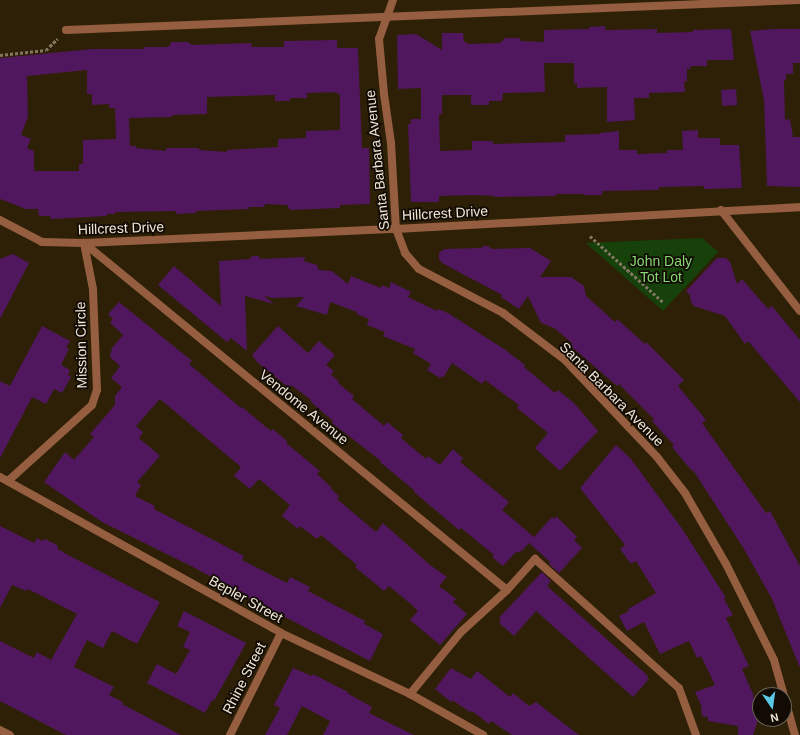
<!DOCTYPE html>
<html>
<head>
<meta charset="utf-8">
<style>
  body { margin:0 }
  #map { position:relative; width:800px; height:735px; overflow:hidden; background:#2e2006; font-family:Arial,sans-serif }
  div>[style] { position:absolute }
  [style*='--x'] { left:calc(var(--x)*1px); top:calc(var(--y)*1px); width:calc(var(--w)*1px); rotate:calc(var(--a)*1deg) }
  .green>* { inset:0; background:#16410a }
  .building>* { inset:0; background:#50175e; transform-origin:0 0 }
  .path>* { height:2.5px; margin-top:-1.25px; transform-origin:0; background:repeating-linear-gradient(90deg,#827661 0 3px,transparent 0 5px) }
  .lane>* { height:8px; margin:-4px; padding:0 4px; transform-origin:4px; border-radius:4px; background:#955e40 }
  .street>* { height:8px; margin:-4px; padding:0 4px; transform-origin:4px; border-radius:4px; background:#955e40 }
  span { translate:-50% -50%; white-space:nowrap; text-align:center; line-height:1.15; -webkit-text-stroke:3.5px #110b03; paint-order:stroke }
  .street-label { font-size:14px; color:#efe6d7 }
  .park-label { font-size:14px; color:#86d773 }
  .north { position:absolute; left:752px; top:687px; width:40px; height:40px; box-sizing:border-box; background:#110b03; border:1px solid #6a6358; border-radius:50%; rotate:167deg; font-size:11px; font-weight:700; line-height:16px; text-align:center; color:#efe6d7 }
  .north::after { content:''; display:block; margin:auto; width:14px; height:18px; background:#5bc8e7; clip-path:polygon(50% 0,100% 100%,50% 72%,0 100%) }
</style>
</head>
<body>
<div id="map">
  <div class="green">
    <div style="clip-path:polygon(702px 238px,718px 252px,663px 311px,586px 243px)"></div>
  </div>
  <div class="building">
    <div style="clip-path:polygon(605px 26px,605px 30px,657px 29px,657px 33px,693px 32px,693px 30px,731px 29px,734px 60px,707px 60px,707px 66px,690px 66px,691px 69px,687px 69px,687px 81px,684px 82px,685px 92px,649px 93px,649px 98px,634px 98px,635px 120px,607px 122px,607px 87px,577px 88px,577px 83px,574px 84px,574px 63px,544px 63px,545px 92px,503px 93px,502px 101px,489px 101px,489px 105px,471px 105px,471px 95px,442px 95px,442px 114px,439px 115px,440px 151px,472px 150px,472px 141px,493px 141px,493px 144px,565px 142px,565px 135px,600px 134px,600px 133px,619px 131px,619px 150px,637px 150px,637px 154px,667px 153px,667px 150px,683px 150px,682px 131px,698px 130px,698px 138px,720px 138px,720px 145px,739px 145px,742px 188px,704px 189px,704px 186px,659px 187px,659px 190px,602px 191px,602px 195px,584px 195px,584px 194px,556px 194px,556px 196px,494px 197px,494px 196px,473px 195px,439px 196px,439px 202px,411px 202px,408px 124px,411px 124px,411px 119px,421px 119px,421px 88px,398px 89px,397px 35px,416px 34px,442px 50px,442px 33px,463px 33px,464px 42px,467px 42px,467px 44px,500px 43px,505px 38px,519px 38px,521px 41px,544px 42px,544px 30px,589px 29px,589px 27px)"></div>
    <div style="clip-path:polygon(773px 29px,800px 29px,800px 63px,793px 63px,793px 74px,786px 74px,786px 80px,784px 80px,785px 120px,790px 119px,793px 137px,800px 137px,800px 187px,767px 186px,764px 100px,750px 31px)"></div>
    <div style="clip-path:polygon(evenodd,337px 40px,337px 48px,358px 48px,362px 148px,369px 148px,370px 204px,340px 205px,340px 208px,290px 210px,287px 205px,265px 204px,264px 207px,249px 207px,249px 209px,196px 211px,196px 213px,176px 214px,176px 211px,115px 212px,115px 214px,107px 214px,107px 216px,51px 219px,50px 216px,39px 216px,38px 209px,26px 209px,0 199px,0 58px,92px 49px,144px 49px,144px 47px,168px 47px,172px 42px,188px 42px,192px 45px,251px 43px,252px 47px,284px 47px,284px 41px,337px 40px,87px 70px,87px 94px,92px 94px,92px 105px,109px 104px,109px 108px,115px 108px,116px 139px,83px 140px,83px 164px,79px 164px,79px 171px,34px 171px,34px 151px,27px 148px,31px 139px,21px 135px,28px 117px,27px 76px,87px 70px,337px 40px,337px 92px,337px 94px,340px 94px,340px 130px,306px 131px,306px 138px,278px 139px,278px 147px,227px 150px,227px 152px,199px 150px,199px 148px,166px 148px,166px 151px,136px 148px,136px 146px,130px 146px,129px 118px,172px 117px,172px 115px,207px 114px,207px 97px,275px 95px,275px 101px,290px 101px,290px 98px,307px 98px,307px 93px,337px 92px)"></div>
    <div style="left:736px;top:89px;width:16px;height:15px;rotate:86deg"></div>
    <div style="clip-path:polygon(484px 246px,488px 246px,492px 249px,530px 248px,551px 261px,540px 277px,571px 277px,584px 286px,586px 296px,615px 322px,617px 319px,645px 344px,646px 342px,684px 380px,678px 386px,706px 420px,702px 423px,766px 513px,770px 511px,800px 566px,800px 668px,772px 599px,744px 549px,693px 470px,692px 471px,672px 447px,674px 445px,652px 421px,654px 419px,619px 384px,617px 386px,572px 347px,572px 343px,554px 328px,541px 323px,528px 296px,519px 309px,501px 297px,502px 295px,442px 263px,439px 259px,439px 253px,444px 249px,481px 248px)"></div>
    <div style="clip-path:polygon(13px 254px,29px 263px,0 319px,0 259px)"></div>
    <div style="clip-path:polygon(252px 256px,258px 256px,261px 259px,305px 257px,304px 261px,317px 265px,319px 270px,332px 271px,348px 284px,351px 276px,381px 288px,382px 285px,389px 288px,391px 282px,411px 292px,408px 297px,437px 311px,438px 309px,448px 313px,504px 349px,525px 365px,524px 367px,555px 393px,558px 390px,574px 403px,598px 431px,560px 471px,535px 448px,548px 433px,517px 408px,519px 405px,485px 380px,482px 384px,452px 363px,443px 378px,441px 376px,440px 378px,427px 370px,431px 364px,413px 353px,415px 349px,383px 336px,385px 332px,367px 325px,369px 319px,356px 314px,357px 312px,330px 302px,327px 315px,296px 306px,304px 297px,272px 298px,263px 295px,274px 304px,245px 296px,247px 351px,231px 338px,227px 342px,158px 285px,174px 266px,221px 306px,219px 261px,250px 259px)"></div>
    <div style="clip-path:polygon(717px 258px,726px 258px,730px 262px,737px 284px,742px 279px,768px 309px,772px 306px,800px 340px,800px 402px,748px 341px,745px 344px,725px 316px,694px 306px,691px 302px,690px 295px,686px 291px)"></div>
    <div style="clip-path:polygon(119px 302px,192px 361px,189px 364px,241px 408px,242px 407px,271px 431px,273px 429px,288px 442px,286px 443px,320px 471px,317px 474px,332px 488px,331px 489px,339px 496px,337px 499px,376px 532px,383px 523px,430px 565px,447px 577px,439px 586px,456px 599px,453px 602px,467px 614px,440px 645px,410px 620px,418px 611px,412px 605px,389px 586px,384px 591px,355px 567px,357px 565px,321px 535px,317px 539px,300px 526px,298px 529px,282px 516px,290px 505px,259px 479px,250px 489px,234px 476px,241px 467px,160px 399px,136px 426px,143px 432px,139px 438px,160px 456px,137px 482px,141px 485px,135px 496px,155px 506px,154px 509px,244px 556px,242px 560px,287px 583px,290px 577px,310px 587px,308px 591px,365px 621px,364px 624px,383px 634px,370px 661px,231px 589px,232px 588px,195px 568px,102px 522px,44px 482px,65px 452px,74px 460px,94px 437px,90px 434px,115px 405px,115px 396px,122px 387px,111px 378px,120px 366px,110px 357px,112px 348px,123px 335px,110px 323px,113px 319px,108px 314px)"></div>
    <div style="clip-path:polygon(42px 326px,70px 341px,66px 348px,69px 349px,61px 365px,70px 370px,68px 375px,71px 377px,62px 393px,54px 389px,46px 404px,32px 397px,0 458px,0 381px,10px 386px)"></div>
    <div style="clip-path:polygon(278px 326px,308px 353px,319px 341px,335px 355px,326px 365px,334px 371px,331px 375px,339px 381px,338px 383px,354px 396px,352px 399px,384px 426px,387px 422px,403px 435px,401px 438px,426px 459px,428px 456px,440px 465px,453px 449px,463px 458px,460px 462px,509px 502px,502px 510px,534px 537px,552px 517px,554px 519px,556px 516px,577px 537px,574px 540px,582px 548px,559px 573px,549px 564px,550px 562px,529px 543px,522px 551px,515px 553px,503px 566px,492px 557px,494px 555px,461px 528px,459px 530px,414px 492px,415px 491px,380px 462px,381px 461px,332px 423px,333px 421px,311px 402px,311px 400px,291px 385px,289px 388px,257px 362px,252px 355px)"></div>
    <div style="clip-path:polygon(616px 445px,631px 459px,683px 530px,726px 598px,724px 599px,733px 615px,726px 618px,749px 666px,742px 669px,753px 694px,758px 720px,753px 735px,738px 735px,738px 726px,708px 721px,708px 717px,702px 716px,701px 705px,695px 692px,715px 685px,701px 656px,697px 658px,689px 641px,660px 654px,644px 622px,627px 631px,619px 616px,629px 611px,628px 609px,656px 593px,636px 561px,631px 564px,620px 549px,625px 545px,580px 488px)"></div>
    <div style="clip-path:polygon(0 526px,34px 543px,37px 538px,42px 541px,45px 539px,57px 545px,58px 549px,66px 554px,160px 602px,137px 644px,112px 631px,103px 648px,87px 640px,74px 667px,114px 687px,109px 695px,123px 702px,122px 704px,181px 735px,66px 735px,0 701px,0 641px,34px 658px,37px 652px,51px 660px,77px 614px,38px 594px,27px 589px,26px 591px,12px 585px,0 608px)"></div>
    <div style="clip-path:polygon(542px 572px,551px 581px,547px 586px,648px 676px,647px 678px,649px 679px,633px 697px,536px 611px,514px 636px,499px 623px,501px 620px,499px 618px)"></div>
    <div style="clip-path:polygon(184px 611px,246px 643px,214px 701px,212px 700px,205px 713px,147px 683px,157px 664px,176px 674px,190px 650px,183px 647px,190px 632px,177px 626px)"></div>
    <div style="clip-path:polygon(293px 668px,312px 676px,313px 674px,348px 692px,347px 693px,372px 707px,369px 713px,414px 735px,323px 735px,330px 721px,302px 706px,287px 735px,265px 735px,280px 708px,274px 705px)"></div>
    <div style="clip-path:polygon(451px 668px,471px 679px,477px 671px,510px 697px,513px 693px,529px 706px,536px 702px,579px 735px,512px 735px,491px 721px,489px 724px,472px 711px,470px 712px,452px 700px,451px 702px,435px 689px)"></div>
  </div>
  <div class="path">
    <div style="--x:0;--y:55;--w:46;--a:-6.2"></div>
    <div style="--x:46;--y:50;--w:16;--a:-45"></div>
    <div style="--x:590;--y:236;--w:98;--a:42.1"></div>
  </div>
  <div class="lane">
    <div style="--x:410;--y:694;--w:80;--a:-50.6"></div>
    <div style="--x:461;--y:632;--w:62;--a:-42.4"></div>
    <div style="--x:507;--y:590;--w:42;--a:-47.9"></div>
    <div style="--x:535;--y:559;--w:193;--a:41.9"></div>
    <div style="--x:679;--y:688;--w:50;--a:70.1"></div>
  </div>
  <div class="street">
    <div style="--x:393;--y:0;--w:41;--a:109.7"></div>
    <div style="--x:379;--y:39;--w:55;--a:84.8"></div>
    <div style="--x:384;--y:94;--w:49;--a:81.9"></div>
    <div style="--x:391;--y:143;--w:86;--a:86.7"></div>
    <div style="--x:396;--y:229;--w:26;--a:69"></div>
    <div style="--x:405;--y:253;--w:21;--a:49"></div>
    <div style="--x:419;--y:269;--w:95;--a:27.6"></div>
    <div style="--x:503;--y:313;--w:78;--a:37.2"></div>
    <div style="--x:565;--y:360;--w:134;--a:46.5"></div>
    <div style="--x:657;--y:457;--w:46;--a:52.1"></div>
    <div style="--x:685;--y:493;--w:82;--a:60"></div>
    <div style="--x:726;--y:564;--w:107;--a:63.4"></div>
    <div style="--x:774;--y:660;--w:78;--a:74.4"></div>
    <div style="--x:66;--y:30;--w:735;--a:-2.34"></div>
    <div style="--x:721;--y:210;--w:128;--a:52"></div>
    <div style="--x:0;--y:220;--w:47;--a:27.6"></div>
    <div style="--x:42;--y:242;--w:42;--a:1.4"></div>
    <div style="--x:84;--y:243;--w:312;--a:-2.6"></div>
    <div style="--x:396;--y:229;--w:405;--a:-3.1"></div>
    <div style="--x:84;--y:243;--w:547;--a:39.36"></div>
    <div style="--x:0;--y:477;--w:321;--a:29"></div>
    <div style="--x:281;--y:633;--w:143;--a:25.3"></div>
    <div style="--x:410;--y:694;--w:84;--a:29.3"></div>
    <div style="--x:8;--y:481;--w:113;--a:-42.1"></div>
    <div style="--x:92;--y:405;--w:16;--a:-72"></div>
    <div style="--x:97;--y:390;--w:101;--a:-92.3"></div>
    <div style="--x:93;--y:289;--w:47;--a:-101.1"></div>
    <div style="--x:0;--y:730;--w:11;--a:27"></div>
    <div style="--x:230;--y:735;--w:114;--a:-63.4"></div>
  </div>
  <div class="street-label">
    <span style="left:377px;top:160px;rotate:-96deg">Santa Barbara Avenue</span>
    <span style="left:445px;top:213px;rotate:-3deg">Hillcrest Drive</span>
    <span style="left:121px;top:228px;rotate:-2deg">Hillcrest Drive</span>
    <span style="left:81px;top:345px;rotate:-91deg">Mission Circle</span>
    <span style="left:612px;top:394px;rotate:45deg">Santa Barbara Avenue</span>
    <span style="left:304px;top:407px;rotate:39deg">Vendome Avenue</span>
    <span style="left:246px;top:599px;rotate:29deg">Bepler Street</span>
    <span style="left:244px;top:678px;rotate:-63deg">Rhine Street</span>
  </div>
  <div class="park-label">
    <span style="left:661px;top:269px">John Daly<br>Tot Lot</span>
  </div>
  <div class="north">N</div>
</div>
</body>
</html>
